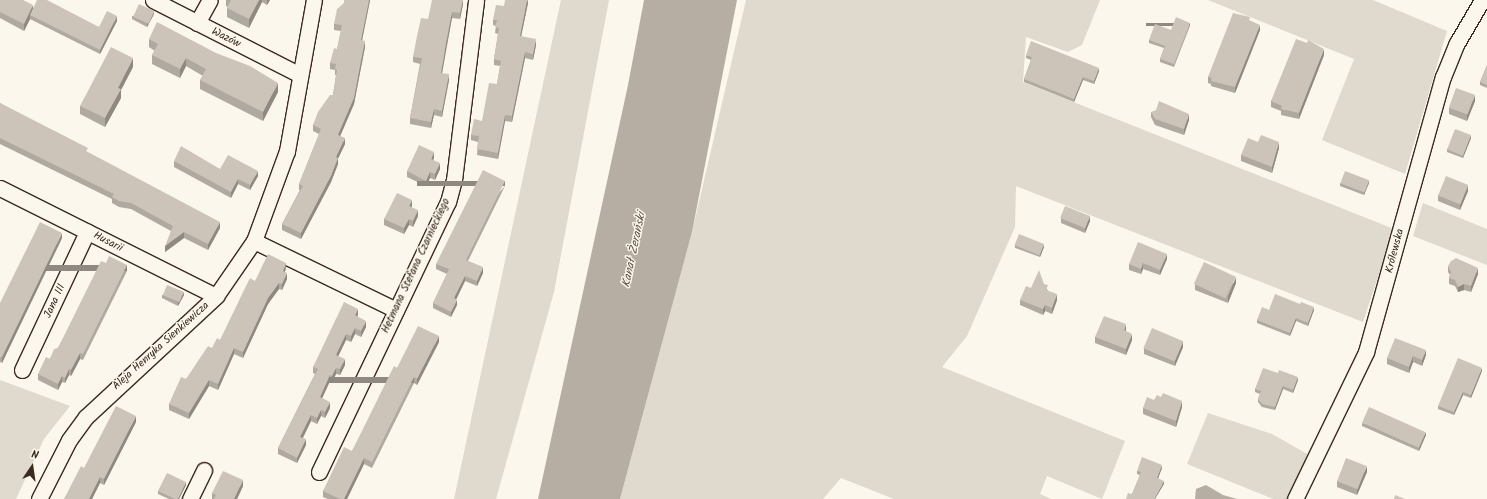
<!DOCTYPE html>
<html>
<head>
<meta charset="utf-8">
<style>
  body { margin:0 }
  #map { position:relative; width:1487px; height:499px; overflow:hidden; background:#fbf7ec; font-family:Kalam,sans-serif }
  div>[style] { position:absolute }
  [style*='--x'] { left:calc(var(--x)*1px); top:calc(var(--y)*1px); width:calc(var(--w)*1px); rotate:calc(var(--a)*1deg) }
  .green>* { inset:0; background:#dfd9ce }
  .water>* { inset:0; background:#b6aea2 }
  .roads { filter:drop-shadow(1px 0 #3b2a1e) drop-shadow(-1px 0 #3b2a1e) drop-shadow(0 1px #3b2a1e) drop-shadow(0 -1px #3b2a1e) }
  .minor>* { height:15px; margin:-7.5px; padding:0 7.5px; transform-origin:7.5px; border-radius:7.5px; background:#fbf7ec }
  .wall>* { inset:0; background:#afa99f }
  .shaded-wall>* { inset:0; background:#8f8982; transform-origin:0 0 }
  .building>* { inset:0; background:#ccc4b9; transform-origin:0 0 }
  span { translate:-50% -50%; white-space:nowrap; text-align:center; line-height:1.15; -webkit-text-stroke:3px #fbf7ec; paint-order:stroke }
  .street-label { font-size:11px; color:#3b2a1e }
  .water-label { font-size:12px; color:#605246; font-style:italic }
  .north { position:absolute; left:12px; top:447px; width:40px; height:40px; -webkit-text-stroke:3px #fbf7ec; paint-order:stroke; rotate:13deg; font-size:11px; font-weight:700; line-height:16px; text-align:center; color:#3b2a1e }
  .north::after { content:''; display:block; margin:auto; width:14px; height:18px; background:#3b2a1e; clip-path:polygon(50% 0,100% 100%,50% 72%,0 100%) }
</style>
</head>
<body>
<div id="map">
  <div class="green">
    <div style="clip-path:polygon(561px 0,609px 0,554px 292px,496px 499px,454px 499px)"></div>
    <div style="clip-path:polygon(746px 0,1100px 0,1082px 45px,1068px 52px,1026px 37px,1023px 82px,1394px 229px,1363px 322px,1016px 186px,1015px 227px,967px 336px,942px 367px,1125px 441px,1102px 499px,1047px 476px,1040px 494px,1051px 499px,894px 499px,841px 478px,823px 499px,620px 499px,692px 232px)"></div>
    <div style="clip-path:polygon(1208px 0,1373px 0,1447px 31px,1405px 174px,1322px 140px,1354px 59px)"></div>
    <div style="clip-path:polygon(1423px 203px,1487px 229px,1487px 265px,1413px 236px)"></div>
    <div style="clip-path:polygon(0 380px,70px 406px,44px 439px,16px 499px,0 499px)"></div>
    <div style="clip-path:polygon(1208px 413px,1272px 434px,1309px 455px,1286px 499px,1273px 499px,1187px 464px)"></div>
  </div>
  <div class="water">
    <div style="clip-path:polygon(644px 0,737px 0,692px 232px,620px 499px,538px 499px,628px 85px)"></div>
    <div style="clip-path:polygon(1206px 485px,1223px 495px,1237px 499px,1195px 499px,1196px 489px)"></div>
  </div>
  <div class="roads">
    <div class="minor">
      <div style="--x:153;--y:0;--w:165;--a:27"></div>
      <div style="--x:197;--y:23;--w:26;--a:-61"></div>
      <div style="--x:0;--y:188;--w:241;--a:26.6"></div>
      <div style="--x:254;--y:241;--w:158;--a:25.9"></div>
      <div style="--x:22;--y:370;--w:153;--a:-64.8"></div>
      <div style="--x:319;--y:472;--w:299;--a:-64.5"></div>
      <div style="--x:448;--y:202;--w:23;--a:-75"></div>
      <div style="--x:454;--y:180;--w:181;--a:-83"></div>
      <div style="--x:39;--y:499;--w:66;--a:-63"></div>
      <div style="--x:69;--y:440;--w:29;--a:-54"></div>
      <div style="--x:86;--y:417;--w:178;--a:-42.9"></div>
      <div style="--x:216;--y:296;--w:67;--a:-55.4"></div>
      <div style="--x:254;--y:241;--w:96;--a:-69.9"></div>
      <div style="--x:287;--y:151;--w:153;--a:-79.9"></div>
      <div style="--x:190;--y:499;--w:32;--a:-64"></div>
      <div style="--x:1295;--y:499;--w:163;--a:-64.2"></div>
      <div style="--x:1366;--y:352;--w:286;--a:-74.4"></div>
      <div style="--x:1443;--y:77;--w:37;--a:-68"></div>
      <div style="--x:1457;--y:43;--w:50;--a:-59.8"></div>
    </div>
  </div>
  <div class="wall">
    <div style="clip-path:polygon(0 0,33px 8px,99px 27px,117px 21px,100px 54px,30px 19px,24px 31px,0 18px)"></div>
    <div style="clip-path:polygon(226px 0,270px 0,267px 5px,262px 2px,249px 28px,227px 17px,227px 8px,228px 7px,226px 6px)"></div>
    <div style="clip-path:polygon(344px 0,370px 0,362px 40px,365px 47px,361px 67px,354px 104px,340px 136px,345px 144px,338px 158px,338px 164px,331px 182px,301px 239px,282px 230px,282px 224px,300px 190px,299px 190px,299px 184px,319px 134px,313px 131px,313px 125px,333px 95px,336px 75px,335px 75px,335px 70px,330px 69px,330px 63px,337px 49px,341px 31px,334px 30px,334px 24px,344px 3px)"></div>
    <div style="clip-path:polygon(463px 0,463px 4px,460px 19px,452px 18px,446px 48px,442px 73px,449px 80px,442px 117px,434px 115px,431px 128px,410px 124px,410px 118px,420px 64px,413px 62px,413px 57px,428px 19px)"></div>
    <div style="clip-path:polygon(528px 0,528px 3px,521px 36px,536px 45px,533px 60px,525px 58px,512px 122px,505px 121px,498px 159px,477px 155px,478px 142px,471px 140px,471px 135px,482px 121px,497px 84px,500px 66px,494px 65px,494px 59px,498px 34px,495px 33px,496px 26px,493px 25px,493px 20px,504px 6px)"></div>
    <div style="clip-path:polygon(154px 14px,147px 27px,132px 19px,132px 16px)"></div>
    <div style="clip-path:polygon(1250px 21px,1260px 30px,1235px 93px,1211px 86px,1211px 84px,1208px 83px,1208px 77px)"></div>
    <div style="clip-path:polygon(1190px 26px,1174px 67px,1160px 62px,1160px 59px,1164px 48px,1149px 43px,1149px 40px,1171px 30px)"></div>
    <div style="clip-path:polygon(149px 39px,278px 92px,263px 121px,200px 89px,200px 80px,203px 76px,186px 66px,180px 78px,152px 64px,152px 55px,155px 51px,149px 47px)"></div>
    <div style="clip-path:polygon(1026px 55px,1099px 71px,1094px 84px,1083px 80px,1074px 102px,1024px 82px,1024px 79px,1031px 60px,1026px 58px)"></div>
    <div style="clip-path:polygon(1324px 55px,1299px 119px,1281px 115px,1281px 111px,1271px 107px,1271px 101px)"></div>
    <div style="clip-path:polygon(1487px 65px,1487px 88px,1480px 85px,1480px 82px)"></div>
    <div style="clip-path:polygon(133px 67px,121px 90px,121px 98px,105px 127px,80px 114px,80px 106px)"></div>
    <div style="clip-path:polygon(1475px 101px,1467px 121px,1449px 114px,1449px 108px)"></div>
    <div style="clip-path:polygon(0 103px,220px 228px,208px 250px,184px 238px,165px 252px,171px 231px,131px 209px,119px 207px,112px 203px,112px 199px,0 144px)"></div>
    <div style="clip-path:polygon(1151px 112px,1189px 120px,1184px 135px,1155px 125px,1151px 117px)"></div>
    <div style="clip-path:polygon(1471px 138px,1463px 158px,1447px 152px,1447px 149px)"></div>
    <div style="clip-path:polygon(1258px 142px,1279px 148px,1272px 173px,1241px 161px,1241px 155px)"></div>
    <div style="clip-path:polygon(434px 158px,433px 160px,440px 169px,435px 180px,430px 178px,426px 186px,407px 177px,407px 171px)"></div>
    <div style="clip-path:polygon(174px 161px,220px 169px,258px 176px,250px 190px,238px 184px,231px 198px,174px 167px)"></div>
    <div style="clip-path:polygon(1340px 183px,1369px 183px,1364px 195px,1340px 186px)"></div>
    <div style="clip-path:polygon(505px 186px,468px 261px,483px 273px,477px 286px,465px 281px,456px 299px,457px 305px,451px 317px,433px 308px,433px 303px,447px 274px,436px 269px,436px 264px)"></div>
    <div style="clip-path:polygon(1468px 191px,1460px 210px,1438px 201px,1438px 195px)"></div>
    <div style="clip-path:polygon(412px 206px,411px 207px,418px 216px,413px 227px,409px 225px,404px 234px,384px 225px,384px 219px)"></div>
    <div style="clip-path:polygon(1061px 218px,1090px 221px,1085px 233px,1061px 223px)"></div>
    <div style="clip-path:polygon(62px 238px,2px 363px,0 362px,0 303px)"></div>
    <div style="clip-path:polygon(1015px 245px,1044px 247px,1040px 257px,1015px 248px)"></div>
    <div style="clip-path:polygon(1167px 259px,1160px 275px,1143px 269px,1141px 274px,1129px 270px,1129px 264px)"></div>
    <div style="clip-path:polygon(106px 263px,127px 271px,83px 360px,80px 359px,71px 376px,69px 375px,65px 383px,62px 382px,58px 390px,38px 380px,38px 374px,58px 348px)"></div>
    <div style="clip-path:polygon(1448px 266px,1478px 274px,1471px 292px,1464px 290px,1458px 292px,1455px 286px,1449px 284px,1449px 278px,1450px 275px,1448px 272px)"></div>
    <div style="clip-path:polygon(286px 268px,285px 272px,287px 279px,282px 290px,279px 289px,268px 304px,243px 358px,234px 354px,218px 390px,209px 386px,189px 419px,169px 410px,169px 404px,186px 379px,220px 340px,255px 281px)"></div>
    <div style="clip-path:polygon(1236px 283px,1228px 303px,1195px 290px,1195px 284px)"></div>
    <div style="clip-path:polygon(1044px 284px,1048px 291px,1057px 300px,1052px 314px,1045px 311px,1043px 315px,1020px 305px,1020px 300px,1031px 288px)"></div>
    <div style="clip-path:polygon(162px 295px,184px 295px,178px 306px,162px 298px)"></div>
    <div style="clip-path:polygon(1269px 310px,1314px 310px,1308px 326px,1296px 321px,1290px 336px,1257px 323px,1257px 320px)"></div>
    <div style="clip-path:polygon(358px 315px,357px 316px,366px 327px,361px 337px,355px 334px,351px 342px,346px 340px,338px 356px,345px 365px,340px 375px,336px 374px,332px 382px,330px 381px,322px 398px,330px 408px,325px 418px,321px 416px,317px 424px,311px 421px,303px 438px,306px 445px,297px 463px,278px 454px,278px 448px,315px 374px,313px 373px,313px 367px)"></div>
    <div style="clip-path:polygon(1126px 330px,1126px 331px,1132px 340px,1126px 355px,1095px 343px,1095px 337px)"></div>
    <div style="clip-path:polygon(439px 342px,417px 385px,414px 383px,372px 468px,364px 464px,347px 499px,328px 499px,323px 497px,323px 491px,352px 451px,397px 368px)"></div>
    <div style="clip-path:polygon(1183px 347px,1175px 366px,1144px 354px,1144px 348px)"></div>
    <div style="clip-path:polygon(1426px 355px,1422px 366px,1413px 362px,1409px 373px,1387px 364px,1387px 358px)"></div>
    <div style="clip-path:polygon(1482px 371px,1471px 398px,1463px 395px,1454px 415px,1438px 409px,1438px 406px)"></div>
    <div style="clip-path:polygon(1278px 373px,1298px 380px,1293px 393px,1283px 389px,1275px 410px,1262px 407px,1258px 402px,1258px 399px,1260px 394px,1255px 392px,1255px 389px)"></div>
    <div style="clip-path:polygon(1161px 397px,1182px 407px,1176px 427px,1143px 414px,1143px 408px,1154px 400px)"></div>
    <div style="clip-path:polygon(136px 422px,104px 485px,100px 483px,92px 499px,64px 499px,84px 468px)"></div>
    <div style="clip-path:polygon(1362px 423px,1426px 435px,1419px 451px,1362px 426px)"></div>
    <div style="clip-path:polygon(1162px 468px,1158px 478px,1164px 484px,1126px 499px,1132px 494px,1140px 475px,1137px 474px,1137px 471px)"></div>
    <div style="clip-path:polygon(1367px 472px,1357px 495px,1337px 487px,1337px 481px)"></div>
    <div style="clip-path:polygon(186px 485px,179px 499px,169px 499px,158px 494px,158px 491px)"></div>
    <div style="clip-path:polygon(243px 486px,237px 499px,212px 499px,212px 493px)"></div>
  </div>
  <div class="shaded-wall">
    <div style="clip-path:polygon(259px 0,262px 0,262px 2px,249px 28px,249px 19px)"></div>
    <div style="clip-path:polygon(267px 0,270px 0,267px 5px)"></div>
    <div style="clip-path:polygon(369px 0,370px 0,361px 46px,361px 40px)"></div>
    <div style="clip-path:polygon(463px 0,463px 4px,460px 19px,460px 13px)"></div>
    <div style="clip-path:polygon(527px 0,528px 3px,520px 42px,520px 36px)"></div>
    <div style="clip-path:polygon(33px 5px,33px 12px,30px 15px,30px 19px,24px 31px,24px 24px)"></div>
    <div style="clip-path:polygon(154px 11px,154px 14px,147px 27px,147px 24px)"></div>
    <div style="clip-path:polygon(452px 12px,452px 18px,441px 79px,441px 73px)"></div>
    <div style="clip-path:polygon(117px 16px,117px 21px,100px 54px,100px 50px)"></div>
    <div style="left:1190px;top:23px;width:3px;height:44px;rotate:90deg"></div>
    <div style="clip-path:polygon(1260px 25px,1260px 30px,1235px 93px,1235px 87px)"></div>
    <div style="clip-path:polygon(536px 39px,536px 45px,533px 60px,533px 54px)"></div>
    <div style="clip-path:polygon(365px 41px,365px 47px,354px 104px,338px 141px,338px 135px)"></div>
    <div style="clip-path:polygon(1324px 49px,1324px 55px,1299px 119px,1299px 113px)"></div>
    <div style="clip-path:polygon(525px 52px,525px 58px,512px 122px,512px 116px)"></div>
    <div style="clip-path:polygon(133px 58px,133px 67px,121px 90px,121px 98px,105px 127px,105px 118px,118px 88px)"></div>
    <div style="clip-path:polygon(186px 58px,186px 66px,180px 78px,180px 69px)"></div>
    <div style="clip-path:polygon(1099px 68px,1099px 71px,1094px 84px,1094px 81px)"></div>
    <div style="clip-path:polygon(449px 74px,449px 80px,442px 117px,442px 111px)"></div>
    <div style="clip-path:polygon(1083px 77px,1083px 80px,1074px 102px,1074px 99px)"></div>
    <div style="clip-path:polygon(278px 83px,278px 92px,263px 121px,263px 112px)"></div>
    <div style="clip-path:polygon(1475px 95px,1475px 101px,1467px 121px,1467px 115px)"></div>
    <div style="clip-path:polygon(434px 109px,434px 115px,431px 128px,431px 122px)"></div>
    <div style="clip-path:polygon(1189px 114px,1189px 120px,1184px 135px,1184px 129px)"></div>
    <div style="clip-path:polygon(505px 115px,505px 121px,498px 159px,498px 153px)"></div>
    <div style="clip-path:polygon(1471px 135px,1471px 138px,1463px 158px,1463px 155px)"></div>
    <div style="clip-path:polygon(345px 138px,345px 144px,336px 163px,336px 157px)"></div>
    <div style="clip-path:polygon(1279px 142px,1279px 148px,1272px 173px,1272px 167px)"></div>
    <div style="clip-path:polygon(434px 152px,434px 158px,431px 165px,431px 159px)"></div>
    <div style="clip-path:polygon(338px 158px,338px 164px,331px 182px,301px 239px,301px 233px)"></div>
    <div style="clip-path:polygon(440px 163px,440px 169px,435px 180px,435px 174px)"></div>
    <div style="clip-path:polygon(258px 171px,258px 176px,250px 190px,250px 185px)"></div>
    <div style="clip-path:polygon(430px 172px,430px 178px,426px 186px,426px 181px)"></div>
    <div style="clip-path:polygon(238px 179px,238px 184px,231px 198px,231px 192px)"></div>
    <div style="clip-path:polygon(1369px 180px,1369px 183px,1364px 195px,1364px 192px)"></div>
    <div style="left:505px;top:181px;width:5px;height:88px;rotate:90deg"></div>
    <div style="clip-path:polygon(1468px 185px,1468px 191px,1460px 210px,1460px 204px)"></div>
    <div style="clip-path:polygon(412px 200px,412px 206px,409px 212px,409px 206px)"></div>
    <div style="clip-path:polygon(418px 210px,418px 216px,413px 227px,413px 221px)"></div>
    <div style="clip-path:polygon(1090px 216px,1090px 221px,1085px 233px,1085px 227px)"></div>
    <div style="clip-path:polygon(409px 219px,409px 225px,404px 234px,404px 228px)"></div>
    <div style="clip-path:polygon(220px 222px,220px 228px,208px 250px,208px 244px)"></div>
    <div style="clip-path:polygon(184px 232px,184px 238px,165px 252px,165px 246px)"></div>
    <div style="clip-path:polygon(62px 233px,62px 238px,2px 363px,2px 357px)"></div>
    <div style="clip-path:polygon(1044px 244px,1044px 247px,1040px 257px,1040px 254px)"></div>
    <div style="clip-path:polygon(1167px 254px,1167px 259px,1160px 275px,1160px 270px)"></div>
    <div style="clip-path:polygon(286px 263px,286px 268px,283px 277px,283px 271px)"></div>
    <div style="clip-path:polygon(1143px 263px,1143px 269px,1141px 274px,1141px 269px)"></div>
    <div style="left:127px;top:265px;width:6px;height:99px;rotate:90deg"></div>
    <div style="clip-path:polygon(483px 267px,483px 273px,477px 286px,477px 281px)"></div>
    <div style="clip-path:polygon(1478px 268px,1478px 274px,1471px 292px,1471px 286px)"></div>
    <div style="clip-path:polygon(287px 273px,287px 279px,282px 290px,282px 284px)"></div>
    <div style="clip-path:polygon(465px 276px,465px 281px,454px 304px,454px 298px)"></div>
    <div style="clip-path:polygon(1236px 277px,1236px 283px,1228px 303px,1228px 297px)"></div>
    <div style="clip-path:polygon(279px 283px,279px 289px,268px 304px,243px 358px,243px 352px,268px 298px)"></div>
    <div style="clip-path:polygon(1464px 284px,1464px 290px,1458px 292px,1458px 287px)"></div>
    <div style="clip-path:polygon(184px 292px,184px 295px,178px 306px,178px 303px)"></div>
    <div style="clip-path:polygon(1057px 294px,1057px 300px,1052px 314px,1052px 308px)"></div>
    <div style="clip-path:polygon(457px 300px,457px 305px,451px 317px,451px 312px)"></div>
    <div style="clip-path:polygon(1045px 305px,1045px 311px,1043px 315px,1043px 309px)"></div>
    <div style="clip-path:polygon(1314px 307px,1314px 310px,1308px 326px,1308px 323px)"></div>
    <div style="clip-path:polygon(358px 309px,358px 315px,355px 321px,355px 315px)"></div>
    <div style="clip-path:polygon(1296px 318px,1296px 321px,1290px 336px,1290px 333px)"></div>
    <div style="clip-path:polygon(366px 321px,366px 327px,361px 337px,361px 331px)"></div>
    <div style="clip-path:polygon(1126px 324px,1126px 330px,1124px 336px,1124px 330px)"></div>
    <div style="clip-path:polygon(355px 328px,355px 334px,351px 342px,351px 336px)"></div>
    <div style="clip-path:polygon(346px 334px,346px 340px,336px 361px,336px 355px)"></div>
    <div style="clip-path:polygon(1132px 334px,1132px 340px,1126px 355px,1126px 349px)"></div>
    <div style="clip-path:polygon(439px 336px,439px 342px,417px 385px,417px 379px)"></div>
    <div style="clip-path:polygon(1183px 341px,1183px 347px,1175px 366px,1175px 360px)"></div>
    <div style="clip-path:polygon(234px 348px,234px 354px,218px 390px,218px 384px)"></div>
    <div style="clip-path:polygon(1426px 350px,1426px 355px,1422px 366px,1422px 360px)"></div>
    <div style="clip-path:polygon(80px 353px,80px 359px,71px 376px,71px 370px)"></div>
    <div style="clip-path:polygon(1413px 356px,1413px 362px,1409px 373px,1409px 367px)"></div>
    <div style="clip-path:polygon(345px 359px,345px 365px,340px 375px,340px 369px)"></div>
    <div style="clip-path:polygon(336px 368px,336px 374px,332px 382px,332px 376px)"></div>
    <div style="clip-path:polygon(1482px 368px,1482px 371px,1471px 398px,1471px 395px)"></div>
    <div style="clip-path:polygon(69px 369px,69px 375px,65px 383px,65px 378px)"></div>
    <div style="clip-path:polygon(330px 375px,330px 381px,320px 403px,320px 397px)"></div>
    <div style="clip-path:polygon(62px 376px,62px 382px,58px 390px,58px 384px)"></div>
    <div style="left:414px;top:377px;width:6px;height:95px;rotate:90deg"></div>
    <div style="clip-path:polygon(1298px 377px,1298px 380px,1293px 393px,1293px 390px)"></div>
    <div style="clip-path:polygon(209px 380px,209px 386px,189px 419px,189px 413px)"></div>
    <div style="clip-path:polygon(1283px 386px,1283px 389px,1275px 410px,1275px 407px)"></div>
    <div style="clip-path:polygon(1463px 392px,1463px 395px,1454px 415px,1454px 412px)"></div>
    <div style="clip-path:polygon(1182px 401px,1182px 407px,1176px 427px,1176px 421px)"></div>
    <div style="clip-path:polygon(330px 402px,330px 408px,325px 418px,325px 412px)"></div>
    <div style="clip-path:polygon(321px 410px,321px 416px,317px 424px,317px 418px)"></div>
    <div style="clip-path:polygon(311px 415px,311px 421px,300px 443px,300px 437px)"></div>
    <div style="clip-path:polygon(136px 416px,136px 422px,104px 485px,104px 479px)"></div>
    <div style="clip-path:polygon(1426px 432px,1426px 435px,1419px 451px,1419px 448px)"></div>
    <div style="clip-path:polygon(306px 439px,306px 445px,297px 463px,297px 458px)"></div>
    <div style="clip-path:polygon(364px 458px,364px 464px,347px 499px,344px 499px)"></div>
    <div style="clip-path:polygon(1162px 465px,1162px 468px,1157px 481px,1157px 478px)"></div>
    <div style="clip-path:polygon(1367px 466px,1367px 472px,1357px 495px,1357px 489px)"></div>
    <div style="clip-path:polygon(100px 477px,100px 483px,92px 499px,89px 499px)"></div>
    <div style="clip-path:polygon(243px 480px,243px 486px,237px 499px,234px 499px)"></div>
    <div style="clip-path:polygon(1164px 481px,1164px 484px,1155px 499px,1154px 499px)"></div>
    <div style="clip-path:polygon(186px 482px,186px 485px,179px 499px,178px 499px)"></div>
  </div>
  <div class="building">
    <div style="clip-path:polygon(0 0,23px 0,33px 5px,24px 24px,0 12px)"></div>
    <div style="clip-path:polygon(37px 0,47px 0,99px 27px,107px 11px,117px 16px,100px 50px,30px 15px)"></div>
    <div style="clip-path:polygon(231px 0,259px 0,249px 19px,227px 8px)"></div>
    <div style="clip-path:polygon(344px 0,369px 0,361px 40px,365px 41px,361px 61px,354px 98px,338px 135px,345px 138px,336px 157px,338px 158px,331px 176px,301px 233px,282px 224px,303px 186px,299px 184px,321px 129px,313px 125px,318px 112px,330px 95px,333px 95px,337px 70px,335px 69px,336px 64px,330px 63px,334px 48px,337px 49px,342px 25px,334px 24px,337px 9px,344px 3px)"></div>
    <div style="clip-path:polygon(432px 0,463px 0,460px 13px,452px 12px,446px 42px,441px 73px,449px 74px,442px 111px,434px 109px,431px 122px,410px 118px,422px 58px,413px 57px,417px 36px,421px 18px,428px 19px)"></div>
    <div style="clip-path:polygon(505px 0,527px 0,520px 36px,536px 39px,533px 54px,525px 52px,512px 116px,505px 115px,498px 153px,477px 149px,479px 136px,471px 135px,474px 119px,482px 121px,489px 83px,497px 84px,501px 61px,494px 59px,499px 28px,495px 27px,497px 20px,493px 20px,496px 5px,504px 6px)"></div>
    <div style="left:139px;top:4px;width:17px;height:14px;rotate:25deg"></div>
    <div style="clip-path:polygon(1233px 13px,1250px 17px,1249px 20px,1260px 25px,1235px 87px,1211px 81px,1212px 78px,1208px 77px)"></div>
    <div style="clip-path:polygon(1176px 17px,1190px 23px,1174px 64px,1160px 59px,1165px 46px,1149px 40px,1155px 24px,1171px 30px)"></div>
    <div style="clip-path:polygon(157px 22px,216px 53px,250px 66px,278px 83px,263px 112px,200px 80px,206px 69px,186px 58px,180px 69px,152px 55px,158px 44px,149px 39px)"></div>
    <div style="clip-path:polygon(1296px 39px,1307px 43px,1308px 40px,1324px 49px,1299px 113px,1281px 109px,1282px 106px,1271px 101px)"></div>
    <div style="clip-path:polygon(1031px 41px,1099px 68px,1094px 81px,1083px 77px,1074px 99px,1024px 79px,1032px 57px,1026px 55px)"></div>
    <div style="clip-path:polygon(111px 47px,133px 58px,118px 88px,121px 89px,105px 118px,80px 106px)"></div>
    <div style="clip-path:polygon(1487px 65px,1487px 85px,1480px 82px)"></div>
    <div style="left:1456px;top:88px;width:20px;height:21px;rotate:20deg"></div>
    <div style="clip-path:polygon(1159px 101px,1189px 114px,1184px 129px,1155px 119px,1151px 112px,1156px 110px)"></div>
    <div style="clip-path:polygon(0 103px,88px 148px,86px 151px,220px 222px,208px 244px,184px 232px,165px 246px,173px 226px,131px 203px,119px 201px,112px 197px,114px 194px,0 138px)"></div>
    <div style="left:1455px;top:129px;width:17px;height:22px;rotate:21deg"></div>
    <div style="clip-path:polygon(1261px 135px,1279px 142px,1272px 167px,1241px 155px,1248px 138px,1258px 142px)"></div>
    <div style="clip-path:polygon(419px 145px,434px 152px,431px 159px,440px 163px,435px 174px,430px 172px,426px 181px,407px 171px)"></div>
    <div style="clip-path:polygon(181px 146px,220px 169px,228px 155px,258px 171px,250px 185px,238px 179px,231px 192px,174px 161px)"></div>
    <div style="clip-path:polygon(483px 170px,505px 181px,466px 260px,483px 267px,477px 281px,465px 276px,454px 298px,457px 300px,451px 312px,433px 303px,449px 269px,436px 264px)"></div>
    <div style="left:1345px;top:171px;width:26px;height:13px;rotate:21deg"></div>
    <div style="left:1446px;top:176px;width:24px;height:21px;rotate:22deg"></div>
    <div style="clip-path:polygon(397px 193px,412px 200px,409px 206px,418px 210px,413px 221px,409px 219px,404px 228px,384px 219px)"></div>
    <div style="left:1065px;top:206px;width:27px;height:13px;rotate:22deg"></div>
    <div style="clip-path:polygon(40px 222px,62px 233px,2px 357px,0 357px,0 303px)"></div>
    <div style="left:1019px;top:234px;width:27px;height:12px;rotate:22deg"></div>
    <div style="clip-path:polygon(1138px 242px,1167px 254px,1160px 270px,1143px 263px,1141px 269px,1129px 264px)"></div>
    <div style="clip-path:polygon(268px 254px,286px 263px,283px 271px,287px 273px,282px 284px,279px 283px,268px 298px,243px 352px,234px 348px,218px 384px,209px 380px,189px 413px,169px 404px,181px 377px,186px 379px,208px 346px,212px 348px,217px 338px,220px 340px,245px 288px,250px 278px,255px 281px)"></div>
    <div style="clip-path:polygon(109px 256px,127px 265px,83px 354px,80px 353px,71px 370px,69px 369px,65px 378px,62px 376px,58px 384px,38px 374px,46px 357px,50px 359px,54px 349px,58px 348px,101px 261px,106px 263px)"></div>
    <div style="clip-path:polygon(1456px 258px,1478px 268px,1471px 286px,1464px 284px,1458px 287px,1455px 280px,1449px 278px,1451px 272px,1448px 266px,1451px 261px)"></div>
    <div style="left:1204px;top:262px;width:35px;height:24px;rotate:25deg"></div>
    <div style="clip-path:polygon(1039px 270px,1044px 284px,1048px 285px,1046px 290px,1057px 294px,1052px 308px,1045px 305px,1043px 309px,1020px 300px,1026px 286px,1031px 288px)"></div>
    <div style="left:167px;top:285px;width:18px;height:11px;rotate:22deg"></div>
    <div style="clip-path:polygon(1275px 294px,1300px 304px,1301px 302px,1314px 307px,1308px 323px,1296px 318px,1290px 333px,1257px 320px,1262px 307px,1269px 310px)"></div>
    <div style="clip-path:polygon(344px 302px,358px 309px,355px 315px,366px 321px,361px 331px,355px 328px,351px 336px,346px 334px,336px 355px,345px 359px,340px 369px,336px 368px,332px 376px,330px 375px,320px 397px,330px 402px,325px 412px,321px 410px,317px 418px,311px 415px,300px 437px,306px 439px,297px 458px,278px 448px,318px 369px,313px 367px)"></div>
    <div style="clip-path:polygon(1104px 316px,1126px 324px,1124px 330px,1132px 334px,1126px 349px,1095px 337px)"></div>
    <div style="clip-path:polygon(418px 326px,439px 336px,417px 379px,414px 377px,372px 462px,364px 458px,344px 499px,340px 499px,323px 491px,344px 447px,352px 451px,394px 366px,397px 368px)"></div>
    <div style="left:1152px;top:328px;width:34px;height:22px;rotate:23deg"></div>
    <div style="clip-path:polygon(1395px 338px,1426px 350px,1422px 360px,1413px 356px,1409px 367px,1387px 358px)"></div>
    <div style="clip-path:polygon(1458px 358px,1482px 368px,1471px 395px,1463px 392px,1454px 412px,1438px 406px)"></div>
    <div style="clip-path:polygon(1263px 368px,1278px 373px,1279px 370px,1298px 377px,1293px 390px,1283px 386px,1275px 407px,1262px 404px,1258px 399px,1261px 391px,1255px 389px)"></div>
    <div style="clip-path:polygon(1163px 393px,1182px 401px,1176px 421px,1143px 408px,1147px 397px,1154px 400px,1157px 395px,1161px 397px)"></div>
    <div style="clip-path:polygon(116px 406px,136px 416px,104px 479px,100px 477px,89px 499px,64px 499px,81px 466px,84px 468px)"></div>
    <div style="left:1369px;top:407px;width:62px;height:17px;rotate:24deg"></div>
    <div style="clip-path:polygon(1142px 457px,1162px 465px,1157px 478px,1164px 481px,1154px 499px,1126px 499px,1128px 493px,1132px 494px,1141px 472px,1137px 471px)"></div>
    <div style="left:1346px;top:458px;width:22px;height:25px;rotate:21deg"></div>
    <div style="clip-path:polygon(223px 471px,243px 480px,234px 499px,214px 499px,216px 495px,212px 493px)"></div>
    <div style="clip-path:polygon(167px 473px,186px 482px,178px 499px,175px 499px,158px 491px)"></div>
    <div style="clip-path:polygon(1395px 495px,1405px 499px,1394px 499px)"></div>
  </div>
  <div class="street-label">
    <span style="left:226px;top:38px;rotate:27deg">Wazów</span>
    <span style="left:108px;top:242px;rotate:27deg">Husarii</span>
    <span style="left:1395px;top:251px;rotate:-75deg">Królewska</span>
    <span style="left:416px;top:266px;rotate:-65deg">Hetmana Stefana Czarnieckiego</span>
    <span style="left:55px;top:301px;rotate:-65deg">Jana III</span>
    <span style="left:161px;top:346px;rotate:-42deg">Aleja Henryka Sienkiewicza</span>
  </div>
  <div class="water-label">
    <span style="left:634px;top:250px;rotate:-78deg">Kanał Żerański</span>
  </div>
  <div class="north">N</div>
</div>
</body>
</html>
